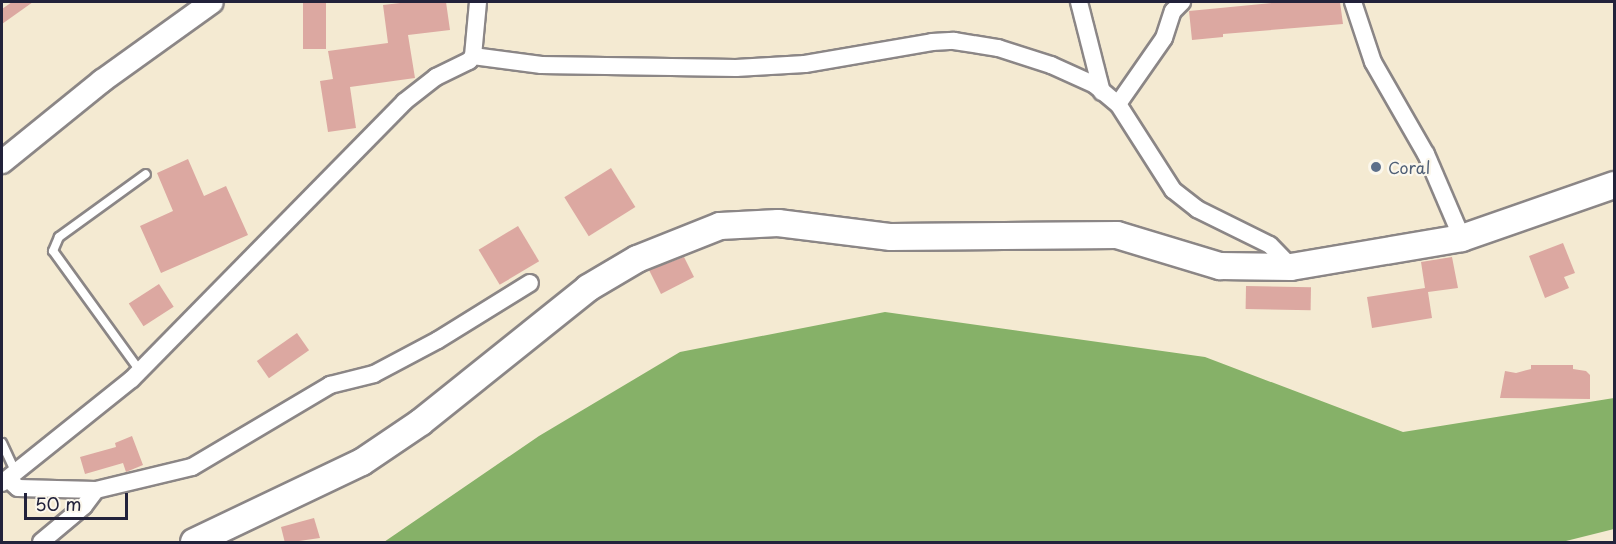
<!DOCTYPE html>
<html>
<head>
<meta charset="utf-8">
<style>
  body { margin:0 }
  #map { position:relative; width:1616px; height:544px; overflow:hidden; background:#f4ead2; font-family:"Playpen Sans",sans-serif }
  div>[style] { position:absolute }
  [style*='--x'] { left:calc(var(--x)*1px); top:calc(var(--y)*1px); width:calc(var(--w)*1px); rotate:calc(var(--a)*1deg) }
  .forest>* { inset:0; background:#86b168 }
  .building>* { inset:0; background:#dca8a1; transform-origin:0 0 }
  .roads { filter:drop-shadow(2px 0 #8b8686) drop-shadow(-2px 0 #8b8686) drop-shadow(0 2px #8b8686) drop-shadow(0 -2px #8b8686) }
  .lane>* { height:8px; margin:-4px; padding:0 4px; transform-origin:4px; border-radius:4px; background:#fff }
  .street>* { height:16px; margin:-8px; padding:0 8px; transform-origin:8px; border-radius:8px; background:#fff }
  .secondary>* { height:22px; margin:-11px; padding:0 11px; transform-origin:11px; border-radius:11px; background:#fff }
  .primary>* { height:26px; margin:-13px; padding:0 13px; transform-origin:13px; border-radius:13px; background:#fff }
  .dots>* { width:16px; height:16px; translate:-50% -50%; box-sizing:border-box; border:3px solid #fbf7ec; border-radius:50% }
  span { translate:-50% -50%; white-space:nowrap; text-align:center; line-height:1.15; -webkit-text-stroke:4.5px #fbf7ec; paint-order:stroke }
  .service-label { font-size:16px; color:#4e5e75 }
  .left { translate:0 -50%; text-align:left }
  .frame { position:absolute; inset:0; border:3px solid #22223b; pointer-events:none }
  .scale { position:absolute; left:24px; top:493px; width:104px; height:27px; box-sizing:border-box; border:3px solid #22223b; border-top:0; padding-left:8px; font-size:18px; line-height:21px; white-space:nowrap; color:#22223b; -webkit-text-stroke:4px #fbf7ec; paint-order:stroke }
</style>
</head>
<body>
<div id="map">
  <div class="forest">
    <div style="clip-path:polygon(885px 312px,1205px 357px,1403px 432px,1614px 398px,1614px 529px,1562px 542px,384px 542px,539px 436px,680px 352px)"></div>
  </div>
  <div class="building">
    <div style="clip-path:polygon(12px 2px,33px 2px,2px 24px,2px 9px)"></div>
    <div style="left:303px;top:2px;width:23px;height:47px"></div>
    <div style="clip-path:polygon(409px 2px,446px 2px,450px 30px,408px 35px,415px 78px,350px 87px,356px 128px,328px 132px,320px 81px,333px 79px,328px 51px,388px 43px,383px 5px)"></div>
    <div style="clip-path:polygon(1281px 2px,1340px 2px,1343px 24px,1223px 34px,1223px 37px,1192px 40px,1189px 11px)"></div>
    <div style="clip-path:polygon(188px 159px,204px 196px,226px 186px,248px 235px,161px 273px,140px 226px,173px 211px,157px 173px)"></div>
    <div style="left:611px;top:168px;width:46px;height:55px;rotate:58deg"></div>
    <div style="left:518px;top:226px;width:41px;height:46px;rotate:59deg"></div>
    <div style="clip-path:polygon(1563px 243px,1575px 273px,1564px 277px,1569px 288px,1545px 298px,1529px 256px)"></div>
    <div style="clip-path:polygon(684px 257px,694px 277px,661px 294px,649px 270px)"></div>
    <div style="clip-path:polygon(1452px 257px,1458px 288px,1428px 292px,1432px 318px,1372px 328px,1367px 297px,1425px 288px,1421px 262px)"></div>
    <div style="left:159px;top:284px;width:27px;height:36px;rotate:57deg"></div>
    <div style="left:1246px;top:286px;width:65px;height:23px;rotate:1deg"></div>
    <div style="left:297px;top:333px;width:21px;height:49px;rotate:55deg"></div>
    <div style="clip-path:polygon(1531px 365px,1573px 365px,1573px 369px,1586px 371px,1590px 375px,1590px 399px,1500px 398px,1505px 371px,1516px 373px,1531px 369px)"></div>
    <div style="clip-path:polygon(132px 436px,143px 465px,126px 472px,123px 463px,85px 474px,80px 457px,116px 447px,115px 443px)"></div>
    <div style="clip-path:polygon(314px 518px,320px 538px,285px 543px,281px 527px)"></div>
  </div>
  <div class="roads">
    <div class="lane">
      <div style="--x:140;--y:371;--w:148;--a:-125.9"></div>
      <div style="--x:53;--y:251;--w:15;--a:-67"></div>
      <div style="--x:59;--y:237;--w:107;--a:-35.9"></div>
      <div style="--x:2;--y:443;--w:31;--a:65"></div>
    </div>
    <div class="street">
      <div style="--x:1079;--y:2;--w:93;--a:75.7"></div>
      <div style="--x:1353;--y:2;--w:63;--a:71.6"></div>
      <div style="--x:1373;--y:62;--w:106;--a:60.1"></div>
      <div style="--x:1426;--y:154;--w:91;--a:66.8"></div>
      <div style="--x:473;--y:56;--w:69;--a:7.5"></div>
      <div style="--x:541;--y:65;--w:195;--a:0.9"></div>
      <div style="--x:736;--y:68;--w:69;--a:-3.3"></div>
      <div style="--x:805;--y:64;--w:129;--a:-9.8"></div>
      <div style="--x:932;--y:42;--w:22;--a:-3"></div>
      <div style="--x:954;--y:41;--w:45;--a:9"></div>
      <div style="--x:998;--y:48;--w:56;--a:17.8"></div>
      <div style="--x:1051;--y:65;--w:48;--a:24.4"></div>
      <div style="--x:1095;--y:85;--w:30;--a:40"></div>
      <div style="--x:1118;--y:104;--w:102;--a:57.4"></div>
      <div style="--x:1173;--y:190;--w:31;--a:38"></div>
      <div style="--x:1197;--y:209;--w:81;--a:26.3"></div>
      <div style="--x:1270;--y:245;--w:30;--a:46"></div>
      <div style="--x:1118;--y:104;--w:80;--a:-55.1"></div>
      <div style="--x:1164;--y:38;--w:28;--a:-72"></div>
      <div style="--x:1173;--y:11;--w:13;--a:-45"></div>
      <div style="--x:9;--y:480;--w:12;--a:42"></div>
      <div style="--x:18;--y:488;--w:78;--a:1.5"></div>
      <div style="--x:96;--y:490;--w:99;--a:-13.5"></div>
      <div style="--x:192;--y:467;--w:161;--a:-30.7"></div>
      <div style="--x:330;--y:385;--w:45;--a:-14"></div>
      <div style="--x:374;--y:374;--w:72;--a:-28"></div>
      <div style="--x:438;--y:340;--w:108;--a:-31.8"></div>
      <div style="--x:2;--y:483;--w:166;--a:-38.7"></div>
      <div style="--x:132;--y:379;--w:388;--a:-45.5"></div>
      <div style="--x:404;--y:102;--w:41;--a:-38"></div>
      <div style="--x:436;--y:77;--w:37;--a:-26"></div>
      <div style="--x:469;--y:61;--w:6;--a:-51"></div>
      <div style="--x:473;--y:56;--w:54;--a:-84.7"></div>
      <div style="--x:41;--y:542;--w:56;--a:-39.9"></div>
      <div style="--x:84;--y:506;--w:20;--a:-53"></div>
    </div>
    <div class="secondary">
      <div style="--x:2;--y:162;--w:129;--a:-39"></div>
      <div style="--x:102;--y:81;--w:135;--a:-35.7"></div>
    </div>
    <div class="primary">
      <div style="--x:194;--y:542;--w:186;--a:-25.5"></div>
      <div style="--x:362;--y:462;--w:71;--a:-34.1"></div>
      <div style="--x:421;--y:422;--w:214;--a:-38.7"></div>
      <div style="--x:588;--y:288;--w:57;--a:-30.6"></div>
      <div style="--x:637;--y:259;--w:89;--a:-21.7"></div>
      <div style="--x:720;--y:226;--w:58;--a:-3"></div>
      <div style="--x:778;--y:223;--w:114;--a:7.1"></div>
      <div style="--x:891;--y:237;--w:226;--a:-0.5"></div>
      <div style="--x:1117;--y:235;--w:108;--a:16.8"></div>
      <div style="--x:1220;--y:266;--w:71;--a:0.8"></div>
      <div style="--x:1291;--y:267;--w:173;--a:-9.6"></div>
      <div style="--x:1462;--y:238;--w:161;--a:-19.2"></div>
    </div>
  </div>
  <div class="dots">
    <div style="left:1376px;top:167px;background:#5c6f8a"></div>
  </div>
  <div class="service-label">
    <span class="left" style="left:1388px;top:167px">Coral</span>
  </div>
  <div class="frame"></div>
  <div class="scale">50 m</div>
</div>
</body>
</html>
